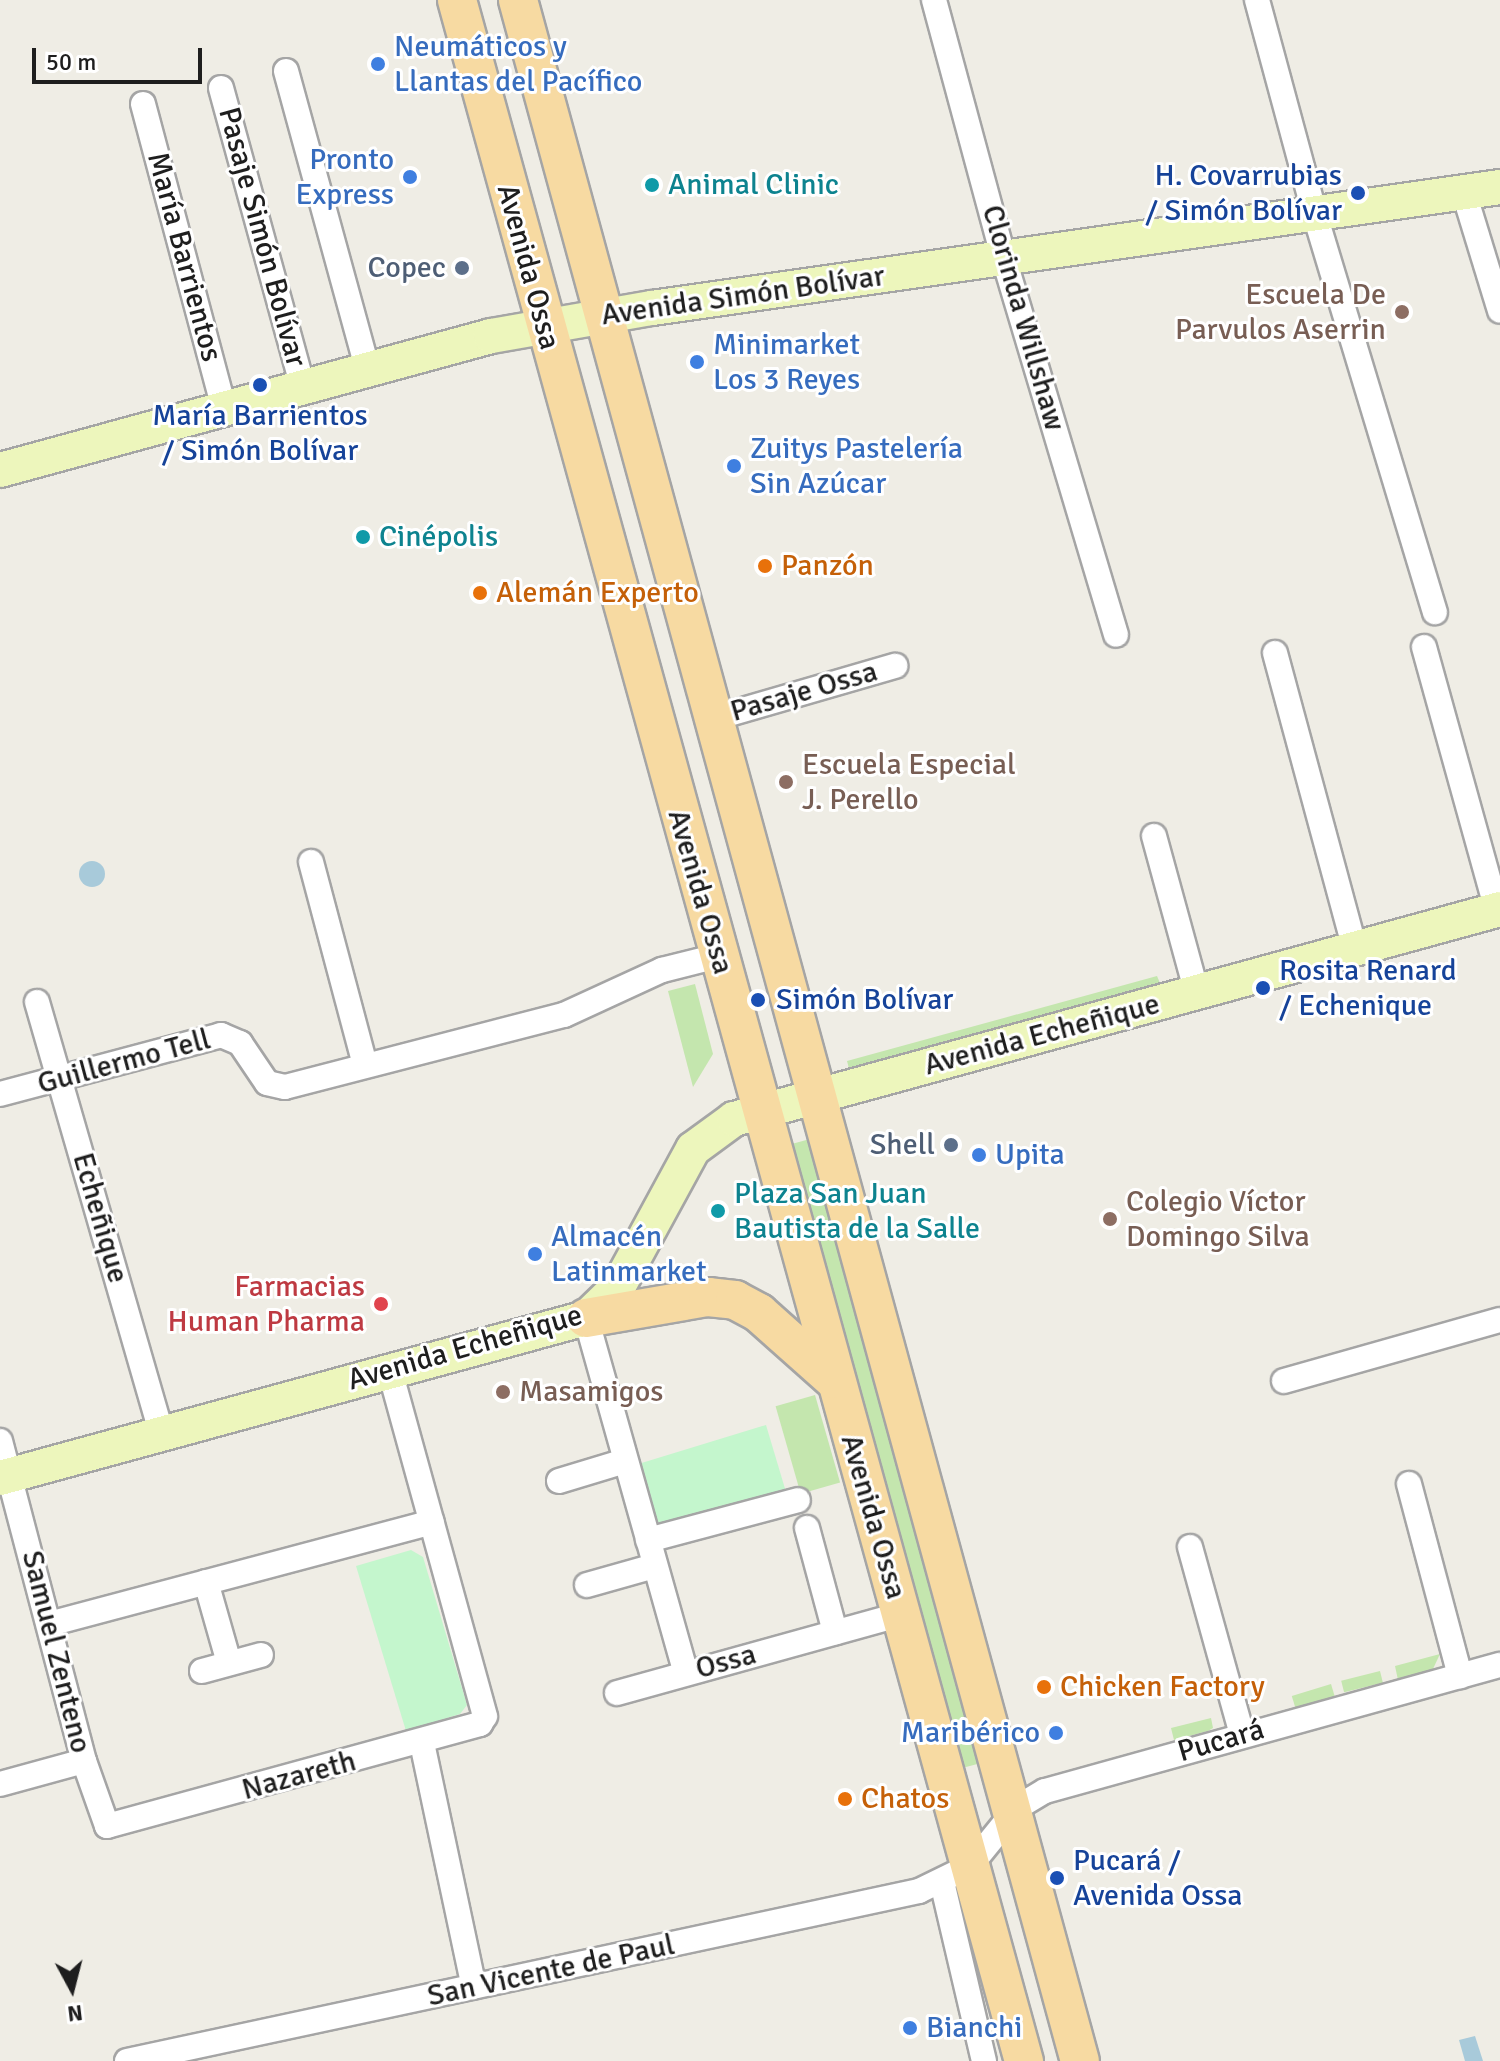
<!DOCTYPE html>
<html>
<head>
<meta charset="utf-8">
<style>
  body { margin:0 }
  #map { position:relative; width:1500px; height:2061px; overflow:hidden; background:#efede5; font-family:Signika,sans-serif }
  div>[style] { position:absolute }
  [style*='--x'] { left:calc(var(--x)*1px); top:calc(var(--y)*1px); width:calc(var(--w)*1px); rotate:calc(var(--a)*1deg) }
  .grass>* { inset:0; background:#c4e6ae; transform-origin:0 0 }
  .park>* { inset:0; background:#c4f6cd }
  .water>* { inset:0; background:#a8cada }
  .round { border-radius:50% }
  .roads { filter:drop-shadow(2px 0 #a5a5a5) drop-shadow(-2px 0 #a5a5a5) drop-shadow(0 2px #a5a5a5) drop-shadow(0 -2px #a5a5a5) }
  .street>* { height:24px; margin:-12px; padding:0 12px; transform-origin:12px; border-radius:12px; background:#fff }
  .secondary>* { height:34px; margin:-17px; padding:0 17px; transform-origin:17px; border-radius:17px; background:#edf6bc }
  .primary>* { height:38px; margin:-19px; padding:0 19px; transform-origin:19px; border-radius:19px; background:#f7daa2 }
  .dots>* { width:22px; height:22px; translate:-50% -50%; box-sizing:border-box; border:4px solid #fff; border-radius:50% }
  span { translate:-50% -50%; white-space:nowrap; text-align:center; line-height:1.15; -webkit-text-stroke:6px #fff; paint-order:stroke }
  .shop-label { font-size:30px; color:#366cbe }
  .left { translate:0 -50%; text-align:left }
  .right { translate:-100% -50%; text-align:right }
  .transit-label { font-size:30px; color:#164399 }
  .culture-label { font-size:30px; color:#0d838f }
  .street-label { font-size:30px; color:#1e1e1e }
  .service-label { font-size:30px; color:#4e5e75 }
  .education-label { font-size:30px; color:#785e54 }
  .food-label { font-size:30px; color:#c56008 }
  .health-label { font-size:30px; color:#be3a42 }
  .north { position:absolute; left:32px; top:1949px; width:80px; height:80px; -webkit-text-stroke:6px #fff; paint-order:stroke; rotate:173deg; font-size:22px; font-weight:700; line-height:32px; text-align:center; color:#1e1e1e }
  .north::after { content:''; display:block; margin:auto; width:28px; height:36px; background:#1e1e1e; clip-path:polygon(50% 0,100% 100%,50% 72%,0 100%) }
  .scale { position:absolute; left:32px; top:48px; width:170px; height:36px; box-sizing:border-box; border:4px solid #1e1e1e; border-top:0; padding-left:10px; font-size:24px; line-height:28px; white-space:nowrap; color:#1e1e1e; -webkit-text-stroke:6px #fff; paint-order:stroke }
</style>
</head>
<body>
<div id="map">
  <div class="grass">
    <div style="clip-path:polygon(1157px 976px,1162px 988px,851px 1076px,847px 1061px)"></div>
    <div style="clip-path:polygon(695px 984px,713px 1054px,693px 1087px,668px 991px)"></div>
    <div style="left:810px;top:1139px;width:647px;height:18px;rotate:75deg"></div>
    <div style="left:815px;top:1395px;width:91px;height:41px;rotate:74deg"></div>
    <div style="clip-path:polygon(1440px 1654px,1432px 1671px,1398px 1680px,1395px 1666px)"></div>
    <div style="left:1380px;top:1671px;width:12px;height:40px;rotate:76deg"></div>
    <div style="left:1331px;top:1684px;width:14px;height:41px;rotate:73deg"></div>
    <div style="clip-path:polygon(1211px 1718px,1213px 1728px,1208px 1731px,1174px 1740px,1171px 1728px)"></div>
  </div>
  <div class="park">
    <div style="clip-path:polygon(766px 1425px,786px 1492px,670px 1527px,651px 1519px,635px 1465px)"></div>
    <div style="clip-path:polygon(411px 1550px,423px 1557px,467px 1705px,460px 1714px,406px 1731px,356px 1566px)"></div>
  </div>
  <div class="water">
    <div class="round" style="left:79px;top:861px;width:26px;height:26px"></div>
    <div style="clip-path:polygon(1475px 2036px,1483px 2061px,1465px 2061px,1459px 2040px)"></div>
  </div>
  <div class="roads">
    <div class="street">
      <div style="--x:934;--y:0;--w:268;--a:74.9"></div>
      <div style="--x:1004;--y:259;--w:392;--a:73.4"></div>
      <div style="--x:1257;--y:0;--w:223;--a:74.9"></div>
      <div style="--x:1315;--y:215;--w:415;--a:73.2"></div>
      <div style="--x:286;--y:71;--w:310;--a:74.7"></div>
      <div style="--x:221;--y:88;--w:310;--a:74.7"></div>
      <div style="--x:143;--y:104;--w:316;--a:75.1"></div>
      <div style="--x:1464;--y:193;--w:123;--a:73"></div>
      <div style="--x:1424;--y:647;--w:273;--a:74.5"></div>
      <div style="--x:1275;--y:653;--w:307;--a:74.9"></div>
      <div style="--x:712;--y:719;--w:191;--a:-16.2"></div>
      <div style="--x:1154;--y:836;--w:163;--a:74.7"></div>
      <div style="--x:311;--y:862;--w:210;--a:75.1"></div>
      <div style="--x:37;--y:1002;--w:450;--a:73.9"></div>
      <div style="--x:0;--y:1094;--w:229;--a:-14.9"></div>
      <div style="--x:221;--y:1035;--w:21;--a:23"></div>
      <div style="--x:240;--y:1043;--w:48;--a:56"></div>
      <div style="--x:267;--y:1083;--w:18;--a:13"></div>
      <div style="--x:285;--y:1087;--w:288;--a:-14.5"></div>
      <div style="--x:564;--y:1015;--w:108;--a:-24.7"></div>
      <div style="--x:662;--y:970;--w:58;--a:-14"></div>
      <div style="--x:586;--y:1318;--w:369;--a:74.3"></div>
      <div style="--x:1284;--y:1381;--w:224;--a:-15.8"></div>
      <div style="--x:0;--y:1441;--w:331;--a:75.3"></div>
      <div style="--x:84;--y:1761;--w:69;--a:70.5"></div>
      <div style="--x:107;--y:1826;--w:387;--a:-15.3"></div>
      <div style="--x:480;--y:1724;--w:9;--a:-58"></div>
      <div style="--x:485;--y:1716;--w:357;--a:-105.4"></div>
      <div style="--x:559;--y:1481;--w:69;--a:-16.9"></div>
      <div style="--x:1409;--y:1484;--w:199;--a:75.1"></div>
      <div style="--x:807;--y:1528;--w:108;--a:74.9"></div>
      <div style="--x:648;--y:1540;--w:155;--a:-14.9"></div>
      <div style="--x:1190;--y:1547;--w:195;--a:74.5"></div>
      <div style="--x:206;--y:1582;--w:84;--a:74.1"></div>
      <div style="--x:587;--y:1585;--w:70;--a:-15.8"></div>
      <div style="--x:49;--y:1624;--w:396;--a:-14.9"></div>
      <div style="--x:202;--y:1671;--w:61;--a:-15.2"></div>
      <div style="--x:617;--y:1693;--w:295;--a:-15.5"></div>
      <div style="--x:422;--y:1743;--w:249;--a:78"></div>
      <div style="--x:0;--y:1784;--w:87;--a:-15.3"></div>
      <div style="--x:942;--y:1882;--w:184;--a:76.8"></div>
      <div style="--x:127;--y:2061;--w:810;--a:-12.11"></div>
      <div style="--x:919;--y:1891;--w:57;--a:-26.1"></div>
      <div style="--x:970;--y:1866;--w:76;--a:-50.9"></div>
      <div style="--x:1018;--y:1807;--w:31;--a:-31"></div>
      <div style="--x:1045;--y:1791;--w:472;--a:-15.5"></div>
    </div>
    <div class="secondary">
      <div style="--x:0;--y:470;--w:509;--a:-15.26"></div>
      <div style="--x:491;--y:336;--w:163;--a:-9.9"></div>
      <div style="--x:652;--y:308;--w:857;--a:-8.12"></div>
      <div style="--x:0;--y:1478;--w:607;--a:-15.27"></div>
      <div style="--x:586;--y:1318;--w:45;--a:-44.1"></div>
      <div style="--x:618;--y:1287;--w:157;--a:-61.5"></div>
      <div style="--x:693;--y:1149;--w:51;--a:-36.2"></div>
      <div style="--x:734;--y:1119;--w:794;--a:-15.33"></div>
    </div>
    <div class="primary">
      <div style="--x:457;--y:0;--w:2138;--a:74.62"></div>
      <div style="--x:518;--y:0;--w:2136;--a:74.75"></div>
      <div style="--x:586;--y:1318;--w:124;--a:-9.8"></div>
      <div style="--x:708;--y:1297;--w:27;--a:6"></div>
      <div style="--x:735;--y:1300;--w:27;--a:28"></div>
      <div style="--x:759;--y:1313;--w:99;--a:41.7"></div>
    </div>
  </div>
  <div class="dots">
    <div style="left:378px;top:64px;background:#3f7fe0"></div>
    <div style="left:410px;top:177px;background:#3f7fe0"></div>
    <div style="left:652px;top:185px;background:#0f9aa8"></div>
    <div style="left:1358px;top:193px;background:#1a4fb4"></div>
    <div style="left:462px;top:268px;background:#5c6f8a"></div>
    <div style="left:1402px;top:312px;background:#8d6e63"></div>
    <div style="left:697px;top:362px;background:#3f7fe0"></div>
    <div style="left:260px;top:385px;background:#1a4fb4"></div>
    <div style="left:734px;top:466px;background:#3f7fe0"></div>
    <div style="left:363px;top:537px;background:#0f9aa8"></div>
    <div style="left:765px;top:566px;background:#e8710a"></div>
    <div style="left:480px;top:593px;background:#e8710a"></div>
    <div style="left:786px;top:782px;background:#8d6e63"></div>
    <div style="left:1263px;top:988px;background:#1a4fb4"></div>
    <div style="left:758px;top:1000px;background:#1a4fb4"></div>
    <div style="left:951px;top:1145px;background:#5c6f8a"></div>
    <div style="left:979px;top:1155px;background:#3f7fe0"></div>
    <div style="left:718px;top:1211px;background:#0f9aa8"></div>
    <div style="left:1110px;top:1219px;background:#8d6e63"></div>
    <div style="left:535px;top:1254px;background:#3f7fe0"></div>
    <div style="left:381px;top:1304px;background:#e0444e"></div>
    <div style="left:503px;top:1392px;background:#8d6e63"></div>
    <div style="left:1044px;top:1687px;background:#e8710a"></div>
    <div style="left:1056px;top:1733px;background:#3f7fe0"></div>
    <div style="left:845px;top:1799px;background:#e8710a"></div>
    <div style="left:1057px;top:1878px;background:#1a4fb4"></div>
    <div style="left:910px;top:2028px;background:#3f7fe0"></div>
  </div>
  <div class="shop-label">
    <span class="left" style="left:394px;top:64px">Neumáticos y<br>Llantas del Pacífico</span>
    <span class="right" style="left:394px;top:177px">Pronto<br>Express</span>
    <span class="left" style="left:713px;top:362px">Minimarket<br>Los 3 Reyes</span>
    <span class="left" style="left:750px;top:466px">Zuitys Pastelería<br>Sin Azúcar</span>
    <span class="left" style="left:995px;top:1155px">Upita</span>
    <span class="left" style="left:551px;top:1254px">Almacén<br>Latinmarket</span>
    <span class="right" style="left:1040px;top:1733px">Maribérico</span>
    <span class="left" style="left:926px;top:2028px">Bianchi</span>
  </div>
  <div class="transit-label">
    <span class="right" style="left:1342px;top:193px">H. Covarrubias<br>/ Simón Bolívar</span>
    <span style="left:260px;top:433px">María Barrientos<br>/ Simón Bolívar</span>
    <span class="left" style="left:1279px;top:988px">Rosita Renard<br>/ Echenique</span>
    <span class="left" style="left:776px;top:1000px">Simón Bolívar</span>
    <span class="left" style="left:1073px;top:1878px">Pucará /<br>Avenida Ossa</span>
  </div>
  <div class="culture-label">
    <span class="left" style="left:668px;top:185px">Animal Clinic</span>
    <span class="left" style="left:379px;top:537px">Cinépolis</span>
    <span class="left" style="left:734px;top:1211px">Plaza San Juan<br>Bautista de la Salle</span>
  </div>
  <div class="street-label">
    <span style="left:262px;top:237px;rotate:75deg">Pasaje Simón Bolívar</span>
    <span style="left:184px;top:257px;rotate:75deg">María Barrientos</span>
    <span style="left:528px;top:267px;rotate:75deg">Avenida Ossa</span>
    <span style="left:743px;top:296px;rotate:-8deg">Avenida Simón Bolívar</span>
    <span style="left:1023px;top:318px;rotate:74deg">Clorinda Willshaw</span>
    <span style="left:804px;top:692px;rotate:-16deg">Pasaje Ossa</span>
    <span style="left:700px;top:892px;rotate:74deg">Avenida Ossa</span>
    <span style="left:1042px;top:1035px;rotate:-15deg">Avenida Echeñique</span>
    <span style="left:124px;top:1062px;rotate:-15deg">Guillermo Tell</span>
    <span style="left:100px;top:1218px;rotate:74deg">Echeñique</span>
    <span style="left:465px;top:1348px;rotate:-16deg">Avenida Echeñique</span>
    <span style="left:873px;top:1517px;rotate:74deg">Avenida Ossa</span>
    <span style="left:56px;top:1652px;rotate:76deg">Samuel Zenteno</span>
    <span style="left:726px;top:1662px;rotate:-15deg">Ossa</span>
    <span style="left:1221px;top:1741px;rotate:-16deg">Pucará</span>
    <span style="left:299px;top:1776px;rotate:-15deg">Nazareth</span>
    <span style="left:551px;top:1971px;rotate:-12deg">San Vicente de Paul</span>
  </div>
  <div class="service-label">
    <span class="right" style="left:446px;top:268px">Copec</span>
    <span class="right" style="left:935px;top:1145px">Shell</span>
  </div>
  <div class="education-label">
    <span class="right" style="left:1386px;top:312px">Escuela De<br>Parvulos Aserrin</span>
    <span class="left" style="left:802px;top:782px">Escuela Especial<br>J. Perello</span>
    <span class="left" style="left:1126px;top:1219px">Colegio Víctor<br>Domingo Silva</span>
    <span class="left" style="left:519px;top:1392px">Masamigos</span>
  </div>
  <div class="food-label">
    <span class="left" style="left:781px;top:566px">Panzón</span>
    <span class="left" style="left:496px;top:593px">Alemán Experto</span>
    <span class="left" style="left:1060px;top:1687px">Chicken Factory</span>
    <span class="left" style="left:861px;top:1799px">Chatos</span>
  </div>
  <div class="health-label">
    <span class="right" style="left:365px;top:1304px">Farmacias<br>Human Pharma</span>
  </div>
  <div class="north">N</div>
  <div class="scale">50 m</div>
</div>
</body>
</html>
